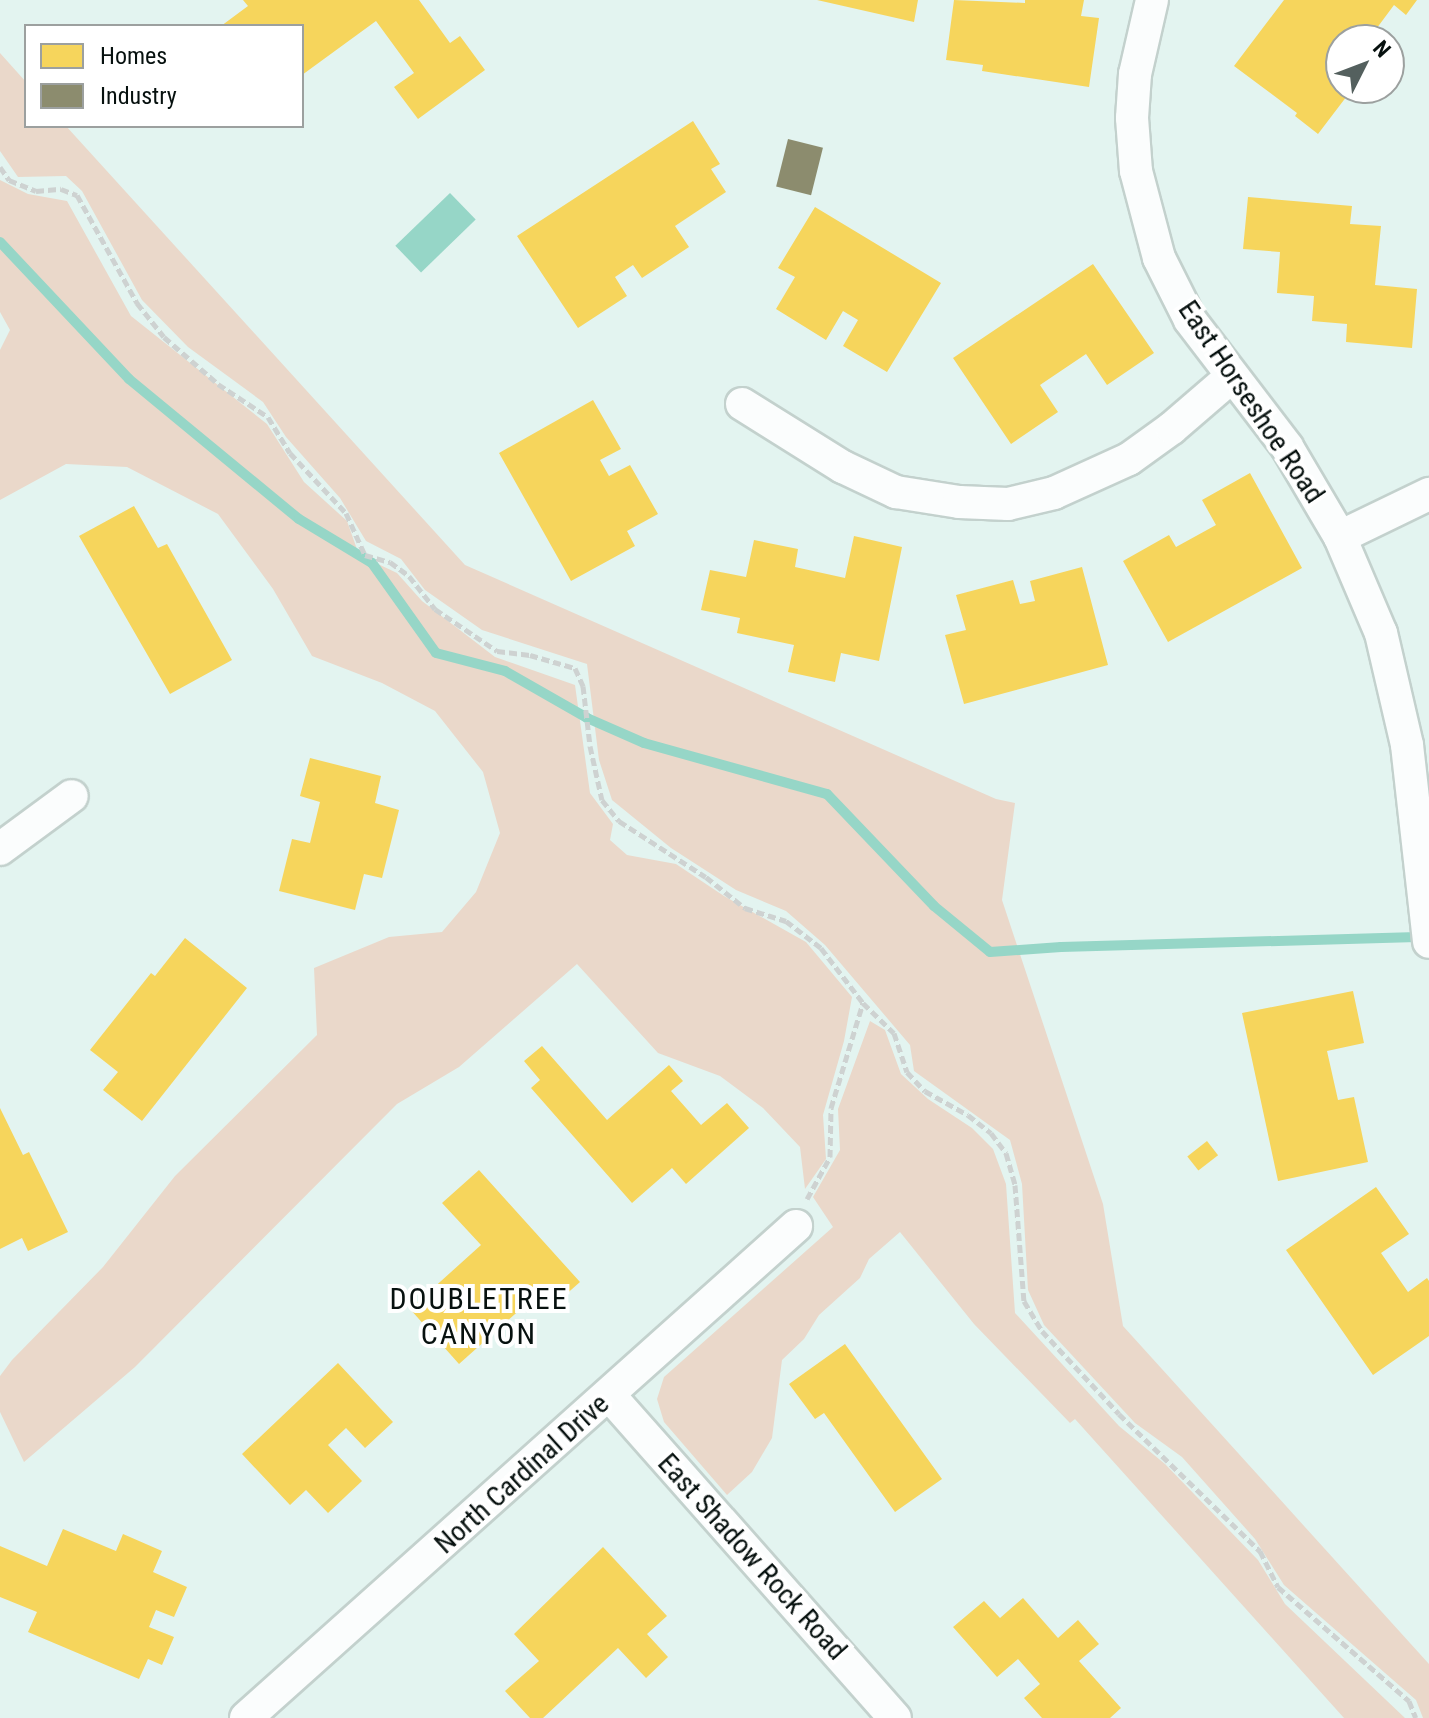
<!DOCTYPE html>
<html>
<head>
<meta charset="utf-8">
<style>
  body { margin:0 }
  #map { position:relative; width:1429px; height:1718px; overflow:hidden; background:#e3f4f0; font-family:"Roboto Condensed",sans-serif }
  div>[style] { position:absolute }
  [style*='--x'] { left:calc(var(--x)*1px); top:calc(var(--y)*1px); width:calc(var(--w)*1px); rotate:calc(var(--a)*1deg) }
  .green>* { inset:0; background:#ead8ca }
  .water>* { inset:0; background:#96d6c7; transform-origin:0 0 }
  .homes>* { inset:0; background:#f6d55c; transform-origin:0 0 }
  .industry>* { inset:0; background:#8c8c6e; transform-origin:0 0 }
  .stream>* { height:10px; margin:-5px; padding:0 5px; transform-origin:5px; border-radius:5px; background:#96d6c7 }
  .path>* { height:5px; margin-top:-2.5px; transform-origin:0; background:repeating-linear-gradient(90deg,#ced2d1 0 8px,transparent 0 12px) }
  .roads { filter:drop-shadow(2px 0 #c3d1cd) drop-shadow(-2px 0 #c3d1cd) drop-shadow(0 2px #c3d1cd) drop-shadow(0 -2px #c3d1cd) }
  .minor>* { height:32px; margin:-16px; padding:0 16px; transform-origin:16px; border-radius:16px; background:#fbfdfd }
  span { translate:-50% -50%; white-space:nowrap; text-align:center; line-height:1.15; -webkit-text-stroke:8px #fff; paint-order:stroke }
  .street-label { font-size:28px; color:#07110f }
  .neighbourhood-label { font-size:30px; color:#07110f; letter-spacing:2px }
  .legend { position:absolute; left:24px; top:24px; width:280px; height:104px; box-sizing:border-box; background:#fff; border:2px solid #9ca09f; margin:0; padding:10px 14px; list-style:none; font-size:24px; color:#07110f }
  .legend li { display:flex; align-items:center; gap:16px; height:40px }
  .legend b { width:40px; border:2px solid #9ca09f }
  .north { position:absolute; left:1325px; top:24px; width:80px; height:80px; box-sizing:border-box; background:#fff; border:2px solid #9ca09f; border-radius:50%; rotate:48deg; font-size:22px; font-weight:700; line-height:32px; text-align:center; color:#07110f }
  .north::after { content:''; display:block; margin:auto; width:28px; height:36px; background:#54605e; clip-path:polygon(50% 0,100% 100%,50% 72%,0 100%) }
</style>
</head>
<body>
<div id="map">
  <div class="green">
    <div style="clip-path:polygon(0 53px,26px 82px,26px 126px,66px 126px,465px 565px,996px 799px,1015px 803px,1002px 900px,1103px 1204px,1123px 1326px,1429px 1664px,1429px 1718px,1423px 1718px,1416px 1700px,1284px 1585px,1255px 1539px,1182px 1457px,1135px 1423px,1044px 1325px,1028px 1290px,1022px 1184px,1010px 1140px,914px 1071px,910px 1045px,825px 945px,786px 911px,736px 890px,671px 848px,612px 800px,599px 760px,587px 664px,482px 630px,425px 590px,401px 559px,366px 541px,340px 498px,286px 437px,263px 402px,188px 347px,142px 300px,82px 191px,66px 176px,18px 177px,0 151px)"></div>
    <div style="clip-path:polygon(0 180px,28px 194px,67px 201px,131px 316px,267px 424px,304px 482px,347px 521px,359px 555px,397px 573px,422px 601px,495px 657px,575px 685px,590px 793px,613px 824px,610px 840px,627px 855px,676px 864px,724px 896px,806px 942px,852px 997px,844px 1041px,823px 1115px,826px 1159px,805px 1189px,800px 1147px,763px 1108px,720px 1076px,658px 1053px,577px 964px,459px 1067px,397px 1104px,135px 1367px,24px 1462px,0 1412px,0 1376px,12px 1360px,103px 1267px,175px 1176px,317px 1035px,314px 968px,389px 937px,442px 932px,476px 892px,500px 833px,483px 772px,435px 711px,382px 683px,312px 656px,273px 589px,218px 514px,127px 467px,66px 464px,0 500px,0 350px,10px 330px,0 312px)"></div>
    <div style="clip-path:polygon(870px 1021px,885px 1030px,901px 1074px,928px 1099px,972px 1128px,993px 1149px,1006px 1184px,1015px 1313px,1119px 1426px,1165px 1464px,1258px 1560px,1285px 1604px,1405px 1718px,1344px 1718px,1075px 1419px,1070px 1423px,974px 1324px,900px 1232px,869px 1259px,860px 1278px,819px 1315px,804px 1339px,782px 1360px,772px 1438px,752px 1472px,727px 1495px,664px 1422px,657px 1399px,664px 1377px,833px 1227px,813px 1197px,840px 1150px,838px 1109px)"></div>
  </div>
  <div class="water">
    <div style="left:450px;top:193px;width:37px;height:76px;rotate:46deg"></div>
  </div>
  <div class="homes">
    <div style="clip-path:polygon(243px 0,419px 0,450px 43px,460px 36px,485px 70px,418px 119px,394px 87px,414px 73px,376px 21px,302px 75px,302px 26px,221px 26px,248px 6px)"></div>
    <div style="clip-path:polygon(817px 0,918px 0,914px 22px)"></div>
    <div style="clip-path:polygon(954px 0,1025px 3px,1025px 0,1084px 0,1081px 16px,1099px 18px,1089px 87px,982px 71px,983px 65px,946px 60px)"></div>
    <div style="clip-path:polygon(1284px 0,1417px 0,1406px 15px,1394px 5px,1368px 40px,1341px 40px,1341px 88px,1353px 88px,1318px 134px,1295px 116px,1297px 113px,1234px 66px)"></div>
    <div style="clip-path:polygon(693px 121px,720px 164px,711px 169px,726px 192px,675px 226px,689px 247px,642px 278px,633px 265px,615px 277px,627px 296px,578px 328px,517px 236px)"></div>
    <div style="clip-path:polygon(1248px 197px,1352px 206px,1350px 224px,1381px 226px,1375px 285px,1417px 289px,1412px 348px,1346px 342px,1347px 324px,1312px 321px,1314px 296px,1277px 293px,1280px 252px,1243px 249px)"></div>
    <div style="clip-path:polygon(815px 207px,941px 283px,887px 372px,843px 346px,858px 320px,843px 311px,826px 340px,776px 309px,795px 277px,778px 268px)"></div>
    <div style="clip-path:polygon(1093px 264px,1154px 353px,1107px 385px,1086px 354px,1040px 385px,1058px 412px,1011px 444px,953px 358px)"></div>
    <div style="clip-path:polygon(593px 400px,621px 449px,600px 460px,609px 476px,630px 465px,658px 514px,627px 531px,635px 546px,571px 581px,499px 453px)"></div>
    <div style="clip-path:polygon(1250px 473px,1302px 568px,1168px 642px,1123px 561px,1169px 535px,1176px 547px,1216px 525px,1202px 500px)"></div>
    <div style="clip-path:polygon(134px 506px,158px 548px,167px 544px,232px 660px,170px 694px,79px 536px)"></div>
    <div style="clip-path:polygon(854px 536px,902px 547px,879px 661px,841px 653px,835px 682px,788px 672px,794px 645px,737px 633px,740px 618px,701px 610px,710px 570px,746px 577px,754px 540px,798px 549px,795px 567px,845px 578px)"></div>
    <div style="clip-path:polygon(1082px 567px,1108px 665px,964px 704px,945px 635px,966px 630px,956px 595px,1013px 580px,1020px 604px,1035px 601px,1030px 581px)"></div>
    <div style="clip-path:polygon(310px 758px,381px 776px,375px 803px,399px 810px,382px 878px,364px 874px,355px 910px,279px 891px,292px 839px,310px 843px,320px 802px,300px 796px)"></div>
    <div style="clip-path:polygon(185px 938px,247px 988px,142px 1121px,103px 1090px,118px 1072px,90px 1050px,151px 973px,155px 976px)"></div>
    <div style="clip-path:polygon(1353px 991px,1364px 1043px,1327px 1051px,1338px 1100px,1354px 1097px,1368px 1162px,1278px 1181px,1242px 1013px)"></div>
    <div style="clip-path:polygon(542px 1046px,607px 1120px,669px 1065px,683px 1081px,671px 1091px,701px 1125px,727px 1103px,749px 1128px,686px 1184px,672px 1168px,632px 1203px,531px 1088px,540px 1080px,524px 1061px)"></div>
    <div style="clip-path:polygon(0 1108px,23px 1155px,29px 1152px,68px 1232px,28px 1251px,22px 1238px,0 1249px)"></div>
    <div style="left:1207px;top:1141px;width:18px;height:25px;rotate:52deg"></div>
    <div style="clip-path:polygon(479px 1170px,580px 1282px,545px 1313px,532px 1299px,459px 1364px,410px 1309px,481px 1245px,442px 1203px)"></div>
    <div style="clip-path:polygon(1376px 1187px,1409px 1234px,1381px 1253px,1408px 1292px,1427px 1278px,1429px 1281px,1429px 1336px,1373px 1375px,1286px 1250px)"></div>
    <div style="clip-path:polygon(845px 1344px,942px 1479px,895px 1512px,824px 1413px,815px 1419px,789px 1384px)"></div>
    <div style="clip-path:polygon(338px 1363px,393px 1422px,365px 1448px,346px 1428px,328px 1445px,362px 1481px,328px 1513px,306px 1490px,290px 1505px,242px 1454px)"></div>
    <div style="clip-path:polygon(63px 1529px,116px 1551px,123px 1534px,162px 1551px,153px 1572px,187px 1587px,174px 1617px,156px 1610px,149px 1627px,174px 1637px,162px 1665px,148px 1659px,139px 1679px,28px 1632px,37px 1612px,0 1597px,0 1546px,47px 1566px)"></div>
    <div style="clip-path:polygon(603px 1547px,667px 1616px,647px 1634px,668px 1657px,646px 1678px,618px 1648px,543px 1718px,530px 1718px,505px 1691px,539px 1661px,514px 1634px)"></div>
    <div style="clip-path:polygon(1023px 1598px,1058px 1638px,1078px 1620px,1099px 1644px,1079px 1661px,1121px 1708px,1110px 1718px,1042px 1718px,1024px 1698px,1040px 1684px,1018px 1659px,997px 1677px,953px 1627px,984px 1601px,1000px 1618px)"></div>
  </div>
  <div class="industry">
    <div style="left:788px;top:139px;width:36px;height:49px;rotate:14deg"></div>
  </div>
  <div class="stream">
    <div style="--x:0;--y:242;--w:188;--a:46.7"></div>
    <div style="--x:129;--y:379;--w:220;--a:39.5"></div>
    <div style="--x:299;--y:519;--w:85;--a:31.1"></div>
    <div style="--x:372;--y:563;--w:110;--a:54.6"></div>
    <div style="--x:436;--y:653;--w:71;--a:14.6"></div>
    <div style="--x:505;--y:671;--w:95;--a:29.8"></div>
    <div style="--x:587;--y:718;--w:62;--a:23.7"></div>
    <div style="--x:644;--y:743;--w:190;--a:15.6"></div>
    <div style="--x:827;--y:794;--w:155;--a:46.3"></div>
    <div style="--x:934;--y:906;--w:72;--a:39.4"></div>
    <div style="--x:990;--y:952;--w:71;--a:-4"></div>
    <div style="--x:1061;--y:947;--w:365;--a:-1.6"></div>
  </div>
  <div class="path">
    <div style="--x:0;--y:167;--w:16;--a:55"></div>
    <div style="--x:9;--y:180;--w:29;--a:22"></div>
    <div style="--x:36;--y:191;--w:25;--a:-5"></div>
    <div style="--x:61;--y:189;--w:17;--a:21"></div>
    <div style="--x:77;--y:195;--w:124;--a:60.9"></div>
    <div style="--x:137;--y:303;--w:43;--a:51.5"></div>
    <div style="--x:164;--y:337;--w:72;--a:41"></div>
    <div style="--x:218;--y:384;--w:60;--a:33.4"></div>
    <div style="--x:268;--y:417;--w:42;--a:58.6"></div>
    <div style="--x:290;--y:453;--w:82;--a:47"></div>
    <div style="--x:346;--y:513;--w:46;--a:65.7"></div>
    <div style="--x:365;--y:555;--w:26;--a:16"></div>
    <div style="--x:390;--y:562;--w:24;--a:36"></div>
    <div style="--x:409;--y:576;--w:42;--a:51.8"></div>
    <div style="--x:435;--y:609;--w:75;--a:34.1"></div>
    <div style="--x:497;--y:651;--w:33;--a:7"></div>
    <div style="--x:530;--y:655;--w:47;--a:16.1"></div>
    <div style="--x:575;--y:668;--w:20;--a:66"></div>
    <div style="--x:583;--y:686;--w:60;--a:83.3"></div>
    <div style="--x:590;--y:746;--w:55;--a:77.5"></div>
    <div style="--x:602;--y:800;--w:27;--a:51"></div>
    <div style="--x:619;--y:821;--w:103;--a:32.8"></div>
    <div style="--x:706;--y:877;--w:50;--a:38.5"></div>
    <div style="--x:745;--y:908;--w:43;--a:17.6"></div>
    <div style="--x:786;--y:921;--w:44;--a:37.6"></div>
    <div style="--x:821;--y:948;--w:69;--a:52.6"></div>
    <div style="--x:863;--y:1003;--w:43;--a:44.1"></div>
    <div style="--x:894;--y:1033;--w:41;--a:71.6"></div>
    <div style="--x:907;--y:1072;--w:26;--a:47"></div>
    <div style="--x:925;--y:1091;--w:49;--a:29.2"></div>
    <div style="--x:968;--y:1115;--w:29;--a:38"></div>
    <div style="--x:991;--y:1133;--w:25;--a:53"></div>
    <div style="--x:1006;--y:1153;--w:33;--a:74"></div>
    <div style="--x:1015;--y:1185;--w:116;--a:85.6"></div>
    <div style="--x:1024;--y:1301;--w:35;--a:59"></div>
    <div style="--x:1042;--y:1331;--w:113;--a:47.1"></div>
    <div style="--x:1119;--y:1414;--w:197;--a:44.2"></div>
    <div style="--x:1260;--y:1551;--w:40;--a:63.4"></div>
    <div style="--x:1278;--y:1587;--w:174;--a:41"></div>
    <div style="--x:1409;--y:1701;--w:18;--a:68"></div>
    <div style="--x:807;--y:1199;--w:48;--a:-61.3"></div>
    <div style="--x:830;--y:1157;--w:49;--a:-88.8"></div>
    <div style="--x:831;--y:1108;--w:110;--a:-73.1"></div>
  </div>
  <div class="roads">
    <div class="minor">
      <div style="--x:1152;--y:0;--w:76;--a:102.9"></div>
      <div style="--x:1135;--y:74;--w:44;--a:93.9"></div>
      <div style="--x:1132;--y:118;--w:53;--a:85.7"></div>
      <div style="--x:1136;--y:171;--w:90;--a:75.2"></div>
      <div style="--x:1159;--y:258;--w:69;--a:63.4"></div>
      <div style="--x:1190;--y:320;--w:160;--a:52.6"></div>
      <div style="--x:1287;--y:447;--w:104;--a:59.5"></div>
      <div style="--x:1340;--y:537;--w:104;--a:66.9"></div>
      <div style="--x:1381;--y:633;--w:115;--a:76.9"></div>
      <div style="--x:1407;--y:745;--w:198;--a:83.6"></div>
      <div style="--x:742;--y:404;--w:119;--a:32"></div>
      <div style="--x:843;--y:467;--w:59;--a:25.3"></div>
      <div style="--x:896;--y:492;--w:64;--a:9"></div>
      <div style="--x:959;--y:502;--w:49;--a:2.3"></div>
      <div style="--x:1008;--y:504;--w:47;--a:-13.4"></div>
      <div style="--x:1054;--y:493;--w:82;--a:-24.4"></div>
      <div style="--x:1129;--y:459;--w:53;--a:-35.8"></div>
      <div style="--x:1172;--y:428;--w:78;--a:-40.8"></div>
      <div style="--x:1340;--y:537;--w:99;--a:-25.8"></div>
      <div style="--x:0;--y:849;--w:89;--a:-36.4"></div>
      <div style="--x:610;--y:1396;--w:430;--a:48.5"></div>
      <div style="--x:246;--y:1718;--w:738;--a:-41.81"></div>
    </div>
  </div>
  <div class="street-label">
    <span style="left:1251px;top:402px;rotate:56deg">East Horseshoe Road</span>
    <span style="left:522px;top:1474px;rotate:-42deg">North Cardinal Drive</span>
    <span style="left:752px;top:1557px;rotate:48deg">East Shadow Rock Road</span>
  </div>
  <div class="neighbourhood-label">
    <span style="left:479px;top:1316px">DOUBLETREE<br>CANYON</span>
  </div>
  <ul class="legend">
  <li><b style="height:22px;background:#f6d55c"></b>Homes</li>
  <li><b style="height:22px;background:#8c8c6e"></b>Industry</li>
  </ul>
  <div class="north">N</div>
</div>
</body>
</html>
